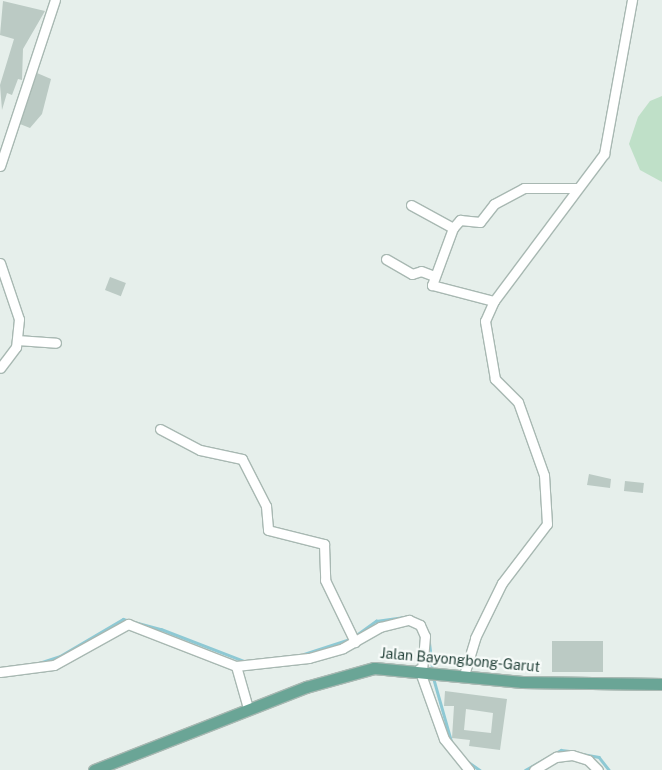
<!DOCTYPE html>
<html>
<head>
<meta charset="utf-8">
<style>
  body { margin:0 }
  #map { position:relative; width:662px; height:770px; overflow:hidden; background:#e6efeb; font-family:"Public Sans",sans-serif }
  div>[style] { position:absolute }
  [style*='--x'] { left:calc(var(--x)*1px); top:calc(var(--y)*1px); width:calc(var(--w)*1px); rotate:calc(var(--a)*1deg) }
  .green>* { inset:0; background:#bfe0c8 }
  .stream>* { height:2.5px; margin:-1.25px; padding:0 1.25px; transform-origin:1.25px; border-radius:1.25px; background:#8ec9d4 }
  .building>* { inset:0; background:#bbcac4; transform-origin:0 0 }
  .roads { filter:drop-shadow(1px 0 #a8b8b2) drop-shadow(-1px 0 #a8b8b2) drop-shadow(0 1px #a8b8b2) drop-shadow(0 -1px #a8b8b2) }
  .minor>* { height:9px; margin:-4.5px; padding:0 4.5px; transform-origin:4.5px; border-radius:4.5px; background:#fff }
  .major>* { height:11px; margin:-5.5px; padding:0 5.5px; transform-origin:5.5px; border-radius:5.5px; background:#6aa596 }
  span { translate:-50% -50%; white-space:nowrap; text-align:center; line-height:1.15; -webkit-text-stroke:4.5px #f7fbf9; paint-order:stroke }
  .street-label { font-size:14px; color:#24423a }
</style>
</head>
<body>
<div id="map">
  <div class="green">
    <div style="clip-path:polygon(662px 96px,662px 182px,640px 170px,629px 144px,638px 117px,650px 101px)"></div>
  </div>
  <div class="stream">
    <div style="--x:355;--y:636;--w:26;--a:-36"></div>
    <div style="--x:376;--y:621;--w:30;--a:-8"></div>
    <div style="--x:429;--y:639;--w:32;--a:83"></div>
    <div style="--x:304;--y:654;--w:48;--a:-18.1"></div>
    <div style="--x:39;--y:663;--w:22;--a:-18"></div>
    <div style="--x:60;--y:656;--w:73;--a:-30.4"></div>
    <div style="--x:123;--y:619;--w:39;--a:15"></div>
    <div style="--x:161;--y:629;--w:89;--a:21.1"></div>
    <div style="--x:433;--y:676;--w:70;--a:74.2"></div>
    <div style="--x:582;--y:754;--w:17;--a:10"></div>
    <div style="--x:599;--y:757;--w:16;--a:52"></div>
    <div style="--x:467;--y:761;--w:16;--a:35"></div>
    <div style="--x:525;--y:770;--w:41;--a:-29.1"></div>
    <div style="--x:561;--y:750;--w:8;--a:7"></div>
  </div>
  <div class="building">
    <div style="clip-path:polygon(3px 1px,45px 11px,23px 49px,22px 80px,18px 79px,12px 95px,7px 93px,2px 110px,0 85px,14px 39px,0 35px)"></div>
    <div style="clip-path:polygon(37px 73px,51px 79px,42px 114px,30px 128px,20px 124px)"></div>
    <div style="left:110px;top:277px;width:17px;height:14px;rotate:21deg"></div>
    <div style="clip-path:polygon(589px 474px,611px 479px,610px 488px,587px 485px)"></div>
    <div style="left:625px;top:481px;width:19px;height:10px;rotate:6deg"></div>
    <div style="left:552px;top:641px;width:51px;height:31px"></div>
    <div style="clip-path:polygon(evenodd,445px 691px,507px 699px,500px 750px,469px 746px,470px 740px,452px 738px,454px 706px,444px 706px,445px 691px,466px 709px,493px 713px,491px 733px,464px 730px,466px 709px)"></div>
  </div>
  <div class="roads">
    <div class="minor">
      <div style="--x:0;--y:166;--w:175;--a:-71.7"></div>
      <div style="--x:411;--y:205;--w:48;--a:28.7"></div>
      <div style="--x:453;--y:228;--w:61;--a:110.2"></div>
      <div style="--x:432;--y:285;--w:64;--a:14.5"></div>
      <div style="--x:453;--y:228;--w:11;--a:-49"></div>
      <div style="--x:460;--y:220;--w:20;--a:6"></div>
      <div style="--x:480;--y:222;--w:23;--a:-52"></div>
      <div style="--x:494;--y:204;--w:34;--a:-28"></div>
      <div style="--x:524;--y:188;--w:53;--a:0"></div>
      <div style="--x:386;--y:259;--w:30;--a:30"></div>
      <div style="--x:412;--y:274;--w:9;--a:-18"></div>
      <div style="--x:421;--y:271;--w:14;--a:21"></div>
      <div style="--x:0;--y:263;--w:59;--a:71.3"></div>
      <div style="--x:19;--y:319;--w:28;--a:96"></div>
      <div style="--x:16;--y:347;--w:26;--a:127"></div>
      <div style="--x:17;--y:340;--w:39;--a:4"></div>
      <div style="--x:160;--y:429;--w:45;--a:27.7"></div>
      <div style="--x:200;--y:450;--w:43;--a:12.1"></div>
      <div style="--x:242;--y:459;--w:53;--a:62.9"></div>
      <div style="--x:266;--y:506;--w:24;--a:85"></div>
      <div style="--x:268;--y:530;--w:58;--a:14"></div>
      <div style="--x:324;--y:544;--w:36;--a:88"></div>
      <div style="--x:325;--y:580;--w:69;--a:64.2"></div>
      <div style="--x:236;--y:666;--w:73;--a:-6.3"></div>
      <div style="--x:309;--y:658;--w:35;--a:-16"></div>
      <div style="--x:343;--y:648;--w:43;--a:-29.6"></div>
      <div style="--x:380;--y:627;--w:30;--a:-14"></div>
      <div style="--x:409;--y:620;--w:12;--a:24"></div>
      <div style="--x:420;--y:625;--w:12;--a:66"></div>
      <div style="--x:425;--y:636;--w:33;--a:95"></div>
      <div style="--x:419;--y:669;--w:74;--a:70.3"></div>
      <div style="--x:444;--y:739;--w:40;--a:51"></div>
      <div style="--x:0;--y:672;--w:54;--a:-7.4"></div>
      <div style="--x:54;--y:665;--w:85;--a:-29"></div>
      <div style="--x:128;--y:624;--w:116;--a:21.3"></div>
      <div style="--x:236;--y:666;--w:44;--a:74.1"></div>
      <div style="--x:464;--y:675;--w:39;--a:-73"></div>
      <div style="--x:475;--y:638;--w:61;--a:-63.9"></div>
      <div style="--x:502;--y:583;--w:74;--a:-52.7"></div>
      <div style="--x:547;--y:524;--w:49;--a:-93.5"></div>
      <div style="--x:544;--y:475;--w:77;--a:-109.6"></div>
      <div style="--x:518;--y:402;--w:33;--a:-135"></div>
      <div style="--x:495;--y:379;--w:59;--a:-99.8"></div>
      <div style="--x:485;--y:321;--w:22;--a:-66"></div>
      <div style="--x:494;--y:301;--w:184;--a:-53.2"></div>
      <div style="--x:604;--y:154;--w:157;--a:-79.7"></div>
      <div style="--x:534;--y:770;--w:26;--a:-31"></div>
      <div style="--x:556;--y:757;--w:16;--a:-7"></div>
      <div style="--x:572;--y:755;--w:17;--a:17"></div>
      <div style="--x:588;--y:760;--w:14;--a:45"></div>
    </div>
    <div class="major">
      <div style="--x:94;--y:770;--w:228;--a:-21.4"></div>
      <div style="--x:306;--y:687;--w:71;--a:-15.6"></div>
      <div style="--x:374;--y:668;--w:149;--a:5.4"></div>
      <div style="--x:522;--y:682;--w:140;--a:0.8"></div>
    </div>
  </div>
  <div class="street-label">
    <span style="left:460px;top:660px;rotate:5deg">Jalan Bayongbong-Garut</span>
  </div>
</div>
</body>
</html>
